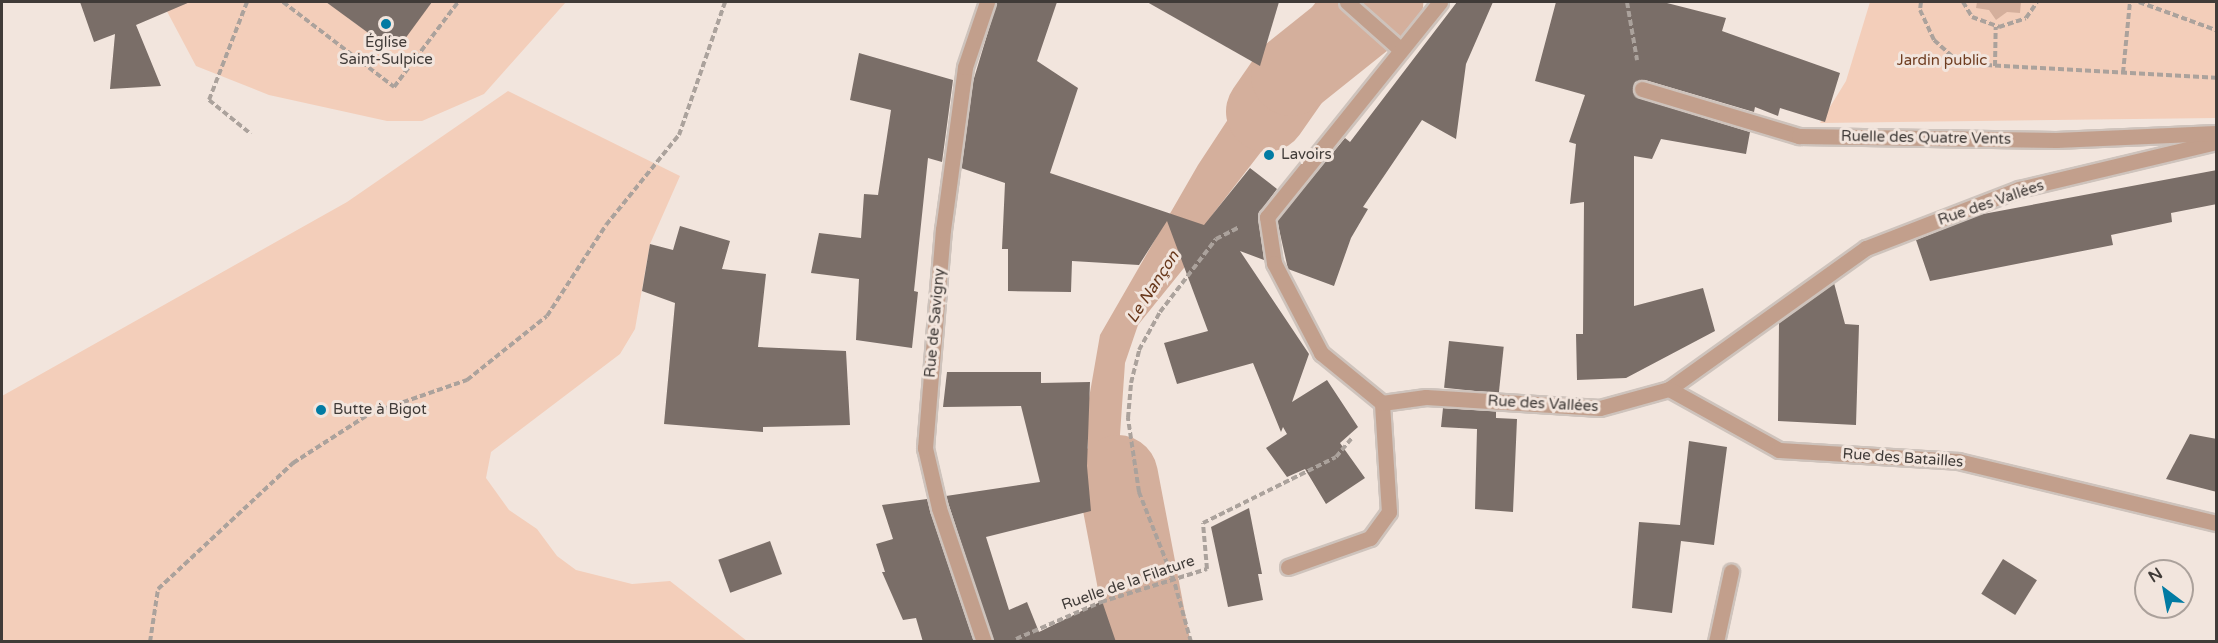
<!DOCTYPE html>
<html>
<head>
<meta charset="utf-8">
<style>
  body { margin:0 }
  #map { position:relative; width:2218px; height:643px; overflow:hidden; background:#f2e5dd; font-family:"Varela Round",sans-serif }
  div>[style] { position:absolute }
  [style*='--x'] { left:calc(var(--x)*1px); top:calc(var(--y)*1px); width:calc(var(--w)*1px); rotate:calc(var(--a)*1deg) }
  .green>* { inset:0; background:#f3ceba }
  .water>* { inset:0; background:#d4af9c }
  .river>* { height:81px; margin:-40.5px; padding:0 40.5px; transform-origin:40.5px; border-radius:40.5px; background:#d4af9c }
  .building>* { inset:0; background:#7a6e68; transform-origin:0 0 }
  .path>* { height:4px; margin-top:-2px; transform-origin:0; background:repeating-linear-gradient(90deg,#aba29c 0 6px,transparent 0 9px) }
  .roads { filter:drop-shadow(2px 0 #cec3bc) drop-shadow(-2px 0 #cec3bc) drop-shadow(0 2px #cec3bc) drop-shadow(0 -2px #cec3bc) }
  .lane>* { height:15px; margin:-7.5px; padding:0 7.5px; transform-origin:7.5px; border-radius:7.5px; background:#c29f8c }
  .street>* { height:15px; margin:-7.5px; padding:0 7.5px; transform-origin:7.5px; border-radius:7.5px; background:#c29f8c }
  .dots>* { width:16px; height:16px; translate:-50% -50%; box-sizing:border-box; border:3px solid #f2e5dd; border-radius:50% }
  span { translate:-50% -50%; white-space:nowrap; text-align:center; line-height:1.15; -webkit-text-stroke:6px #f2e5dd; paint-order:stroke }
  .poi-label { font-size:15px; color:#403b38 }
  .left { translate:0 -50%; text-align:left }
  .park-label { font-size:15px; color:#6f3d20 }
  .street-label { font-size:15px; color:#403b38 }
  .water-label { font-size:16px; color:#69381b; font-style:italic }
  .frame { position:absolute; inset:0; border:3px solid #403b38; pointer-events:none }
  .north { position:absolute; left:2134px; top:559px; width:60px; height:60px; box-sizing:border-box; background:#f2e5dd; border:2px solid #aba19b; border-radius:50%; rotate:328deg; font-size:16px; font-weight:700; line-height:24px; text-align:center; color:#403b38 }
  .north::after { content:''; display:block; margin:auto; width:21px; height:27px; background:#017ba3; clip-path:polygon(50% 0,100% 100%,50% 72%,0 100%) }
</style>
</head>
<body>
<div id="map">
  <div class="green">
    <div style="clip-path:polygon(162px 2px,337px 2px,352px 12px,348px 18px,387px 46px,419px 2px,566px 2px,484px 94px,422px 121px,387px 121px,269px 95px,196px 66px)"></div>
    <div style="clip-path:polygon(1870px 2px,2216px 2px,2216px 118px,1820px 123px,1846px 81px)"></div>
    <div style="clip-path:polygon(508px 91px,680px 176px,650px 244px,635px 329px,620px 354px,491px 452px,486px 478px,509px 510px,537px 529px,557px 556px,576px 570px,632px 584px,670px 581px,747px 641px,2px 642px,2px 396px,347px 202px)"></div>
  </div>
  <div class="water">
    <div style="clip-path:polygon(1316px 2px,1362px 52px,1312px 113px,1299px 103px,1213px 214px,1196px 253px,1138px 325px,1125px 363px,1118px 463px,1155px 580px,1116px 593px,1092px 511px,1088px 477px,1088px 404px,1100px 335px,1198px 165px,1242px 98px)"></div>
    <div style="clip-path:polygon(1977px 2px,2021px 2px,2020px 13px,2007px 12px,1996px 20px,1989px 10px,1976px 8px)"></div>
    <div style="clip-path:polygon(1158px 589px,1176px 641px,1131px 641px,1120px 604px)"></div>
  </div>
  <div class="river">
    <div style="--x:1266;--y:111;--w:44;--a:-55.2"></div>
    <div style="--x:1291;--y:75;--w:117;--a:-38.7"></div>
    <div style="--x:1117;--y:475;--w:170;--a:79.2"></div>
  </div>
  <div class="building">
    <div style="clip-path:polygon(80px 2px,190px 2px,136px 25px,161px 86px,110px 89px,115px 34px,94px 42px)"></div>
    <div style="clip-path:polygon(326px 2px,432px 2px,402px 43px,382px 43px)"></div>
    <div style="clip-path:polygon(997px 2px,1057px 2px,1037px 61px,1078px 88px,1050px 173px,1204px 225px,1250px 168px,1277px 189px,1258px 215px,1264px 260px,1240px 251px,1309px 354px,1292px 402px,1327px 380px,1358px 427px,1340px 443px,1365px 478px,1326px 504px,1305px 469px,1287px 477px,1266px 448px,1287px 434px,1283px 427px,1281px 432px,1253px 363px,1177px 384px,1164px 343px,1208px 331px,1167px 221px,1139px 265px,1072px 261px,1071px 292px,1008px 291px,1008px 249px,1002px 249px,1005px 183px,961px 168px,972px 85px)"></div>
    <div style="clip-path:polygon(1147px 2px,1279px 2px,1260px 66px)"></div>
    <div style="clip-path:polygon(1457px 2px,1493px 2px,1466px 64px,1456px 139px,1422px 120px,1363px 207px,1368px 209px,1351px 238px,1334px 286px,1288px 269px,1277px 220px,1345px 138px,1350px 142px)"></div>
    <div style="clip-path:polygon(1556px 2px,1663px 2px,1726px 18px,1722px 31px,1840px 73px,1825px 122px,1780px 108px,1778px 116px,1755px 107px,1754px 112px,1645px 80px,1635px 82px,1633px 92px,1639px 98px,1750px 132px,1746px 154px,1661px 139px,1652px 159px,1634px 156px,1634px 306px,1703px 288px,1715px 331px,1626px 378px,1577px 380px,1576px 334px,1583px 334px,1584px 202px,1570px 204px,1576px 144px,1569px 142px,1585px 95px,1535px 81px)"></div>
    <div style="clip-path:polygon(859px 53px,953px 80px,942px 162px,928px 158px,914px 291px,918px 292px,912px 348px,856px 340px,859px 279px,811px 273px,819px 233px,861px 238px,864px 194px,878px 195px,891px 110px,850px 100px)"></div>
    <div style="clip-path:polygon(2217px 170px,2217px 204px,2171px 213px,2172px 222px,2111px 235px,2113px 245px,1930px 281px,1916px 240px,1978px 215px)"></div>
    <div style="clip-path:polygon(680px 226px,730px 241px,722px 269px,766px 274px,758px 347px,846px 351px,850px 425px,763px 427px,763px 432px,664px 424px,675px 303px,642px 291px,650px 244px,673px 250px)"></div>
    <div style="clip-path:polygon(1834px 283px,1845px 324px,1859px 325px,1856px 425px,1778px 421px,1779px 322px)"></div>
    <div style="left:1449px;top:341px;width:55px;height:47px;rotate:6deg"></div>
    <div style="clip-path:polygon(947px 372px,1041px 372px,1041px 383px,1090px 382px,1087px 466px,1091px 511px,986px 537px,1009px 610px,1027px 602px,1039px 632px,1102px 601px,1116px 642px,993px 642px,946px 496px,1040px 482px,1021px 406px,943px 407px)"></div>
    <div style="clip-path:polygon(1443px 408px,1496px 411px,1496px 418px,1517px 419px,1513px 512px,1475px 509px,1477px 429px,1441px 427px)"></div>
    <div style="clip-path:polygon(2190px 434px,2217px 439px,2217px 492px,2166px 479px)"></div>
    <div style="clip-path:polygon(1689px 441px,1727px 447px,1714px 545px,1681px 541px,1672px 613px,1632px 608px,1639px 522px,1680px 525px)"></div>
    <div style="clip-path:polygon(927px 499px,930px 511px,974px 642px,923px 642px,916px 618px,903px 620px,882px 572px,885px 572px,876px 544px,893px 539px,882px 505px)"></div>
    <div style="clip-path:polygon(1249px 508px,1262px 574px,1258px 574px,1263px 600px,1228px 607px,1211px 527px)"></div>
    <div style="left:770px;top:541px;width:35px;height:55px;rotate:70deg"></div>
    <div style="left:2003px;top:559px;width:40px;height:41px;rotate:32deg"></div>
  </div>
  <div class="path">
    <div style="--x:247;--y:2;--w:105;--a:111.2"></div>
    <div style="--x:209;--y:100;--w:54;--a:39"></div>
    <div style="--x:283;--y:2;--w:140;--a:37.4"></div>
    <div style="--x:394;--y:87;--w:106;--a:-53"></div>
    <div style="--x:1627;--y:2;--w:59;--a:80.2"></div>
    <div style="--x:1921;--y:2;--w:8;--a:97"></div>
    <div style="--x:1920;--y:10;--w:33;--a:65"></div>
    <div style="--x:1934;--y:40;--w:27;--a:42"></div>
    <div style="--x:1954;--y:58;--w:15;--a:23"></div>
    <div style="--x:1968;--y:64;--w:248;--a:3.2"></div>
    <div style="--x:1963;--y:2;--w:17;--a:59"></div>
    <div style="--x:1972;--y:17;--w:29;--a:20"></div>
    <div style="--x:1999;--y:27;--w:28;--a:-18"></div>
    <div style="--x:2026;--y:18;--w:19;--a:-55"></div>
    <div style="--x:2139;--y:2;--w:82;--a:20"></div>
    <div style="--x:1995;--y:66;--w:39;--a:-89"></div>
    <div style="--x:2123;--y:73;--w:71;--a:-84.4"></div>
    <div style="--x:1016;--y:639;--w:93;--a:-23.5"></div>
    <div style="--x:1101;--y:602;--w:111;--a:-17.3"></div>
    <div style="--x:1207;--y:569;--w:46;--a:-95"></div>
    <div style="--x:1203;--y:523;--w:148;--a:-26.4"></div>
    <div style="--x:1336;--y:457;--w:26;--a:-50"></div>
    <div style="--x:150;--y:642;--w:54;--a:-81.4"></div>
    <div style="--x:158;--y:589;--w:185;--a:-43"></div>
    <div style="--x:293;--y:463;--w:90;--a:-32.8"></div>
    <div style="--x:369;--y:414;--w:104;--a:-19.1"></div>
    <div style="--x:467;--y:380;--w:102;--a:-38.7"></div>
    <div style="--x:547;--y:316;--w:108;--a:-57"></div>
    <div style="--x:606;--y:225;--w:116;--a:-51"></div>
    <div style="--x:679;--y:135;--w:141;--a:-70.9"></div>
    <div style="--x:1191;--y:642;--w:63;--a:-105.6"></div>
    <div style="--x:1174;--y:581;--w:96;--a:-111.5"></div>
    <div style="--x:1139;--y:492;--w:75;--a:-98.5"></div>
    <div style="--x:1128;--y:418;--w:35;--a:-85"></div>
    <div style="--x:1131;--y:383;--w:34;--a:-76"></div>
    <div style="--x:1139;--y:350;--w:43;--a:-61.1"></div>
    <div style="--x:1160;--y:312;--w:92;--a:-52.5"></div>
    <div style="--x:1216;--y:239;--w:25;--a:-27"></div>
  </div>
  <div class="roads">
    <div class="lane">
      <div style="--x:1288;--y:567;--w:87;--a:-19.5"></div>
      <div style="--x:1370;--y:538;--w:32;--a:-54"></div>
      <div style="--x:1389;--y:512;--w:109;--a:-93.7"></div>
      <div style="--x:1716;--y:642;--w:72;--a:-77.9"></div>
    </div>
    <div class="street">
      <div style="--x:1347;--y:2;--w:71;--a:41.6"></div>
      <div style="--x:1440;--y:2;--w:276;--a:128.8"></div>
      <div style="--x:1267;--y:217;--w:47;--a:81.3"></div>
      <div style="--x:1274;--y:263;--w:102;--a:62.4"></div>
      <div style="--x:1321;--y:353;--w:79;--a:39.3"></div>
      <div style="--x:1382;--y:403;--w:44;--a:-7.8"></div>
      <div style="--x:1426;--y:397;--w:174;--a:3.6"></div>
      <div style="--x:1600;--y:408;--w:72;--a:-15.4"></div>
      <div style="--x:1669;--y:389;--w:242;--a:-35.6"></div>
      <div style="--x:1866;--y:248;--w:164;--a:-21.1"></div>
      <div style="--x:2019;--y:189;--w:203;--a:-13.4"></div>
      <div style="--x:1642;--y:89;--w:164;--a:16.7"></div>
      <div style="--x:1799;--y:136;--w:257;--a:0.9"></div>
      <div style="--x:2056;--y:140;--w:160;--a:-2.5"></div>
      <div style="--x:1669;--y:389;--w:126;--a:29"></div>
      <div style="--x:1779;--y:450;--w:179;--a:3.5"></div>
      <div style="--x:1958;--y:461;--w:265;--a:13.5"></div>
      <div style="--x:984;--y:642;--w:141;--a:-108.6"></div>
      <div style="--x:939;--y:508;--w:62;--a:-103.1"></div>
      <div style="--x:925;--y:448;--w:219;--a:-85.3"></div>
      <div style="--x:943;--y:230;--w:164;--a:-82.3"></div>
      <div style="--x:965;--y:67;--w:69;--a:-71.3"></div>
    </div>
  </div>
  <div class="dots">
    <div style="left:386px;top:24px;background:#017ba3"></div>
    <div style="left:1269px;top:155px;background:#017ba3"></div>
    <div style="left:321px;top:410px;background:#017ba3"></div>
  </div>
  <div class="poi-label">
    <span style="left:386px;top:51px">Église<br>Saint-Sulpice</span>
    <span class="left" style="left:1281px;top:155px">Lavoirs</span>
    <span class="left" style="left:333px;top:410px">Butte à Bigot</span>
  </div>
  <div class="park-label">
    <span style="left:1942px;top:61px">Jardin public</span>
  </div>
  <div class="street-label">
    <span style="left:1926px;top:138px;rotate:1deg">Ruelle des Quatre Vents</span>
    <span style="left:1991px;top:203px;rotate:-19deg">Rue des Vallées</span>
    <span style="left:935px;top:323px;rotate:-85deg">Rue de Savigny</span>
    <span style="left:1543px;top:404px;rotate:3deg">Rue des Vallées</span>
    <span style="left:1903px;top:458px;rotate:4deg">Rue des Batailles</span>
    <span style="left:1128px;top:583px;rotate:-19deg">Ruelle de la Filature</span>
  </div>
  <div class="water-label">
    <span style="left:1153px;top:287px;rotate:-57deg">Le Nançon</span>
  </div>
  <div class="frame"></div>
  <div class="north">N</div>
</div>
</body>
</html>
